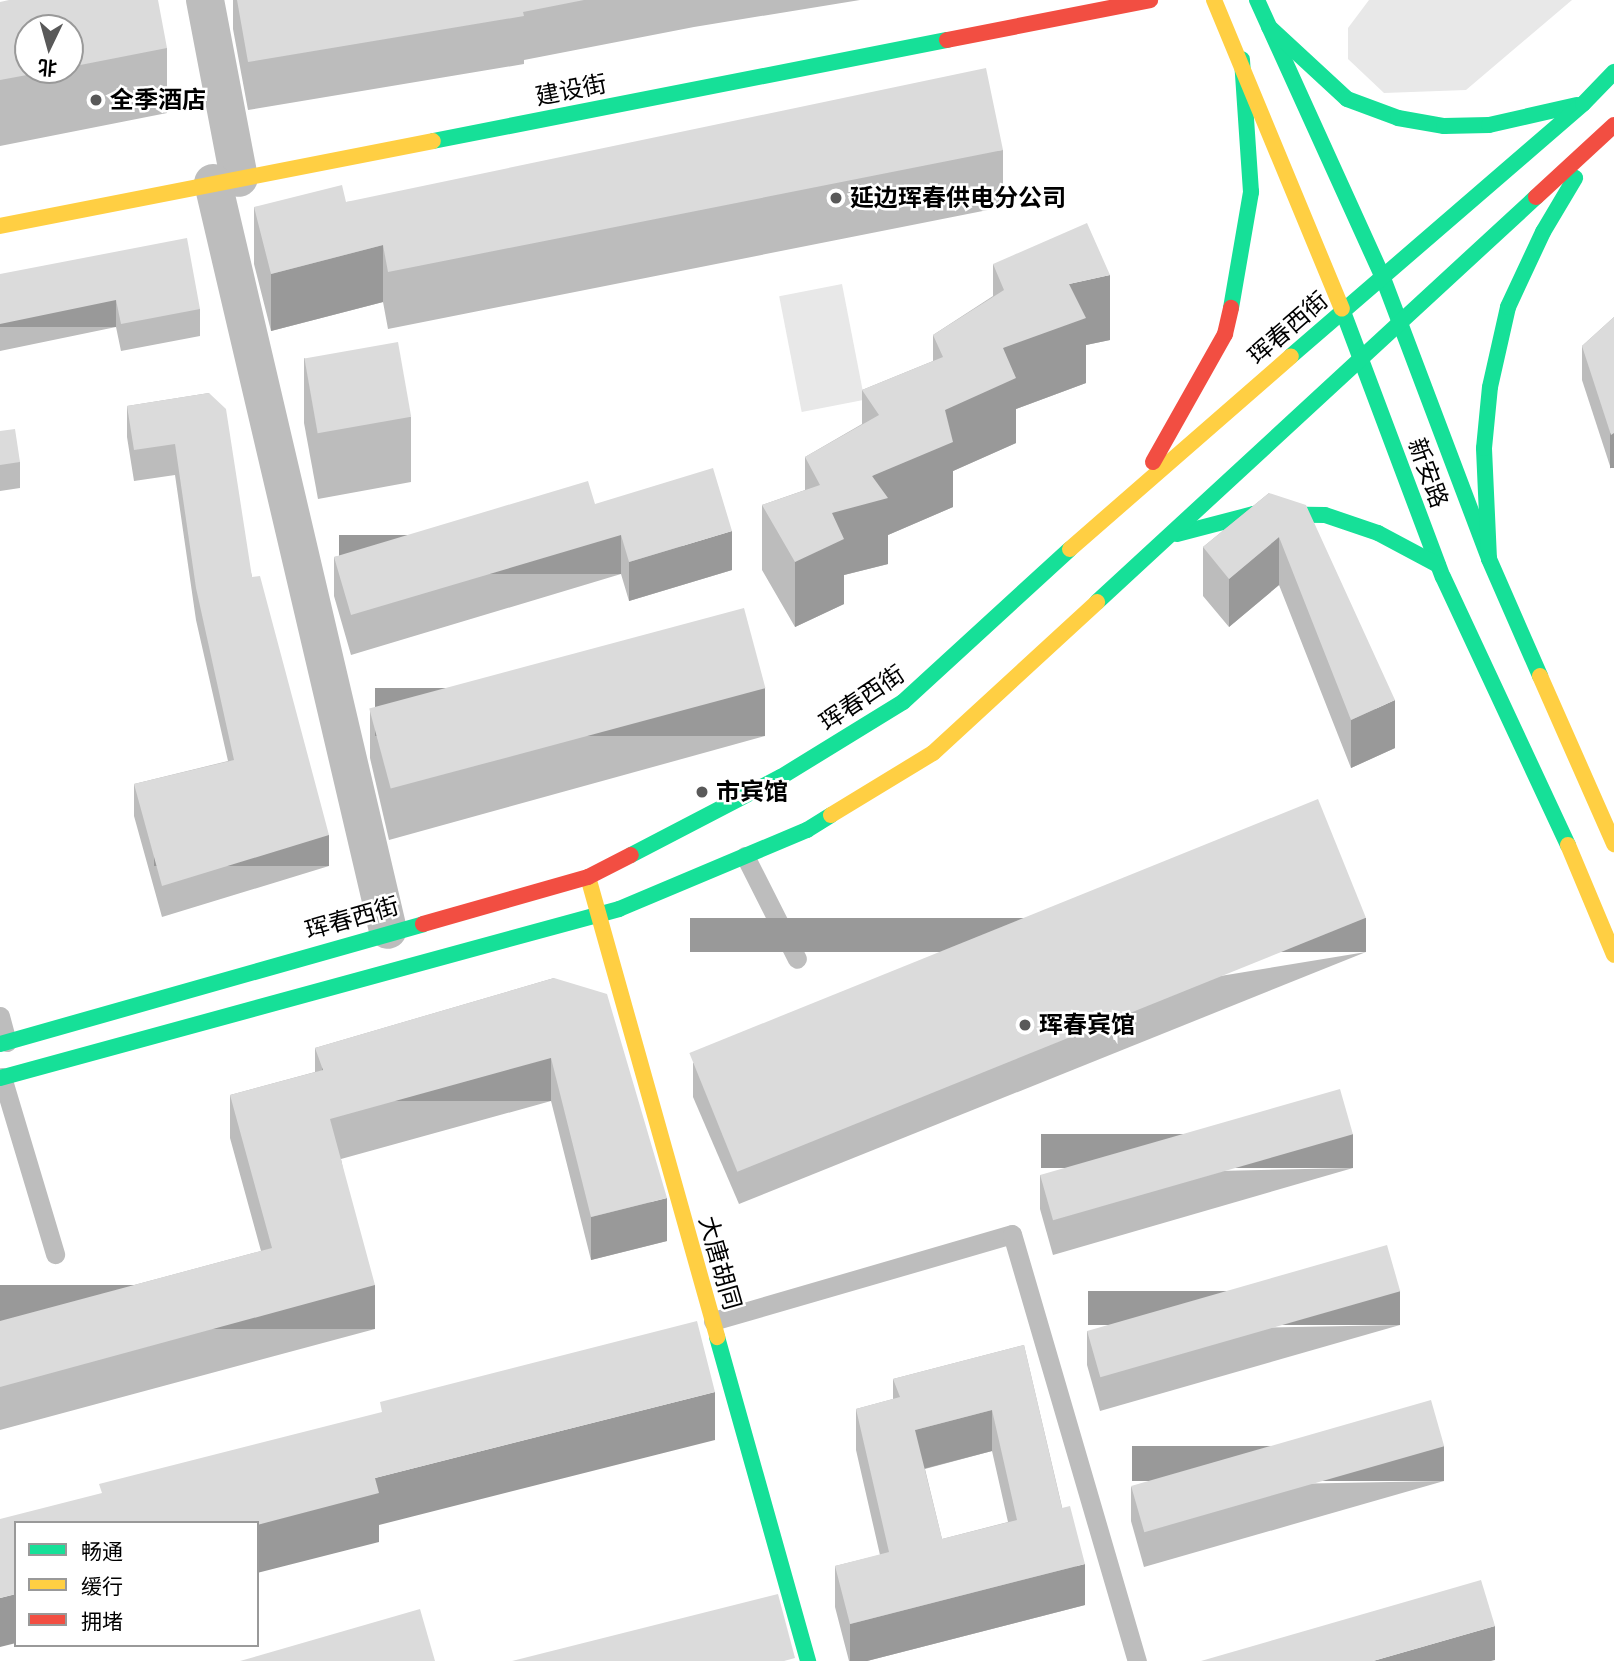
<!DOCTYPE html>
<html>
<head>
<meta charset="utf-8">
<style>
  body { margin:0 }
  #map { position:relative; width:1614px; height:1661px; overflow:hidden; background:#fff; font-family:"PT Sans","Noto Sans SC",sans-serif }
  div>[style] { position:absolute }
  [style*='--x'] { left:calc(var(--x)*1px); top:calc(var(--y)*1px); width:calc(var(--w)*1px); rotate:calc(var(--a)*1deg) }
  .green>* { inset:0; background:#e8e8e8; transform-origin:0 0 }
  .lane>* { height:19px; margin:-9.5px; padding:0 9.5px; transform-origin:9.5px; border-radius:9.5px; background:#bdbdbd }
  .street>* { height:38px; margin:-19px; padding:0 19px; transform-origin:19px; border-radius:19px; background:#bdbdbd }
  .fast>* { height:16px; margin:-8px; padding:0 8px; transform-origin:8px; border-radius:8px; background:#16e098 }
  .slow>* { height:16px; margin:-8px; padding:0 8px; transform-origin:8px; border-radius:8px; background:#ffcf43 }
  .jam>* { height:16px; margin:-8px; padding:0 8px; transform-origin:8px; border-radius:8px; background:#f24e42 }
  .wall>* { inset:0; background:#bcbcbc }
  .shaded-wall>* { inset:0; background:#999; transform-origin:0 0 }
  .building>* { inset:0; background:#dbdbdb; transform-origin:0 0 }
  .dots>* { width:19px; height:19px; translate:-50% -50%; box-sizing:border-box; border:4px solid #fff; border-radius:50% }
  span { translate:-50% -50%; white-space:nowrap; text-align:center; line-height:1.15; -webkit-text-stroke:5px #fff; paint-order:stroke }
  .street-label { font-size:24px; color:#000 }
  .poi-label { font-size:24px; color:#000; font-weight:700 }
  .left { translate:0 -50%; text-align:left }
  .legend { position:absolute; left:14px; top:1521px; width:245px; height:126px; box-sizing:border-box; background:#fff; border:2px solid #999; margin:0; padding:9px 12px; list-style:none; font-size:21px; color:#000 }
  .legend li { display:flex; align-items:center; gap:14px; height:35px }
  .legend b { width:35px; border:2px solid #999 }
  .north { position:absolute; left:14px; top:14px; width:70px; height:70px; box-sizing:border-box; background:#fff; border:2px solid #999; border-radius:50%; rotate:185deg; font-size:19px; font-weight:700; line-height:28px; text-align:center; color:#000 }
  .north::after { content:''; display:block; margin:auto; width:24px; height:32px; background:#595959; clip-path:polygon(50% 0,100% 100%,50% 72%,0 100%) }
</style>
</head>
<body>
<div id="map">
  <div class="green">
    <div style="clip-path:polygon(1369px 0,1572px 0,1466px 90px,1384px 93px,1348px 59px,1348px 28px)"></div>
    <div style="left:842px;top:284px;width:118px;height:64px;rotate:79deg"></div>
  </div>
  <div class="lane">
    <div style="--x:745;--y:856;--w:115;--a:63.2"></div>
    <div style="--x:0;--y:1016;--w:27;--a:75"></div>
    <div style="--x:2;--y:1077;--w:185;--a:73.3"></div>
    <div style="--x:713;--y:1321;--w:311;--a:-16.2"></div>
    <div style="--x:1012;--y:1234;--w:445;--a:73.7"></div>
  </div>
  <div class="street">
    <div style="--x:205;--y:0;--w:181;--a:79.2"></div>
    <div style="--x:213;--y:183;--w:767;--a:76.82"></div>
  </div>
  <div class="fast">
    <div style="--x:1257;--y:0;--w:305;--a:65.6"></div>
    <div style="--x:1383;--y:278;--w:300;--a:69.3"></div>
    <div style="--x:1489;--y:559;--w:128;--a:66.4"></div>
    <div style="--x:1269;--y:27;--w:106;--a:42.7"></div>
    <div style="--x:1347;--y:99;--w:54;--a:20.4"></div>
    <div style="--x:1398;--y:118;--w:47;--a:9.9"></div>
    <div style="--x:1444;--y:126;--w:45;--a:-1.3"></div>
    <div style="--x:1489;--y:125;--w:90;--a:-12.8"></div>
    <div style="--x:433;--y:141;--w:524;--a:-11.12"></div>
    <div style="--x:1231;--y:308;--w:118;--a:-80.2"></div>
    <div style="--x:1251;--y:192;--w:133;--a:-93.9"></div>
    <div style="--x:1342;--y:309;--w:286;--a:69.4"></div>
    <div style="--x:1443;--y:577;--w:296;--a:65"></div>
    <div style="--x:1291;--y:356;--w:386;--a:-40.8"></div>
    <div style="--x:1583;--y:104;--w:45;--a:-45.9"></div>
    <div style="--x:1177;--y:534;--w:80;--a:-14.6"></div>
    <div style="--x:1254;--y:514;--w:71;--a:0.8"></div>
    <div style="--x:1325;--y:515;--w:56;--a:18.8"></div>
    <div style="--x:1378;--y:533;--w:68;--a:28.1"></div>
    <div style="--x:1489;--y:559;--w:111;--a:-92.6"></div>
    <div style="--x:1484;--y:448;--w:61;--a:-84.4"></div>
    <div style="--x:1490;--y:387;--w:82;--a:-77.3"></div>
    <div style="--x:1508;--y:307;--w:83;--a:-65"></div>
    <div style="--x:1543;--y:232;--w:63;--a:-59.3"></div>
    <div style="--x:1097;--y:602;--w:597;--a:-42.69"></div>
    <div style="--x:631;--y:855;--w:169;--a:-27.5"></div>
    <div style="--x:781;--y:777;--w:143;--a:-31.6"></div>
    <div style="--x:903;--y:702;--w:226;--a:-42.5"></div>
    <div style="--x:0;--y:1044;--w:440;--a:-15.8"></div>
    <div style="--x:0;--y:1078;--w:642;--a:-15.27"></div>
    <div style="--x:619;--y:909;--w:204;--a:-22.8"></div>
    <div style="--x:807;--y:830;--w:28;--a:-32"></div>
    <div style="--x:717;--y:1337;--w:337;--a:74.3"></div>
  </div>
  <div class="slow">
    <div style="--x:1214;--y:0;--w:334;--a:67.5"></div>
    <div style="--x:0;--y:226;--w:441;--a:-11.1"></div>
    <div style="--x:1070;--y:549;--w:293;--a:-41.1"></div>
    <div style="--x:1540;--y:676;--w:184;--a:66.2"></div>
    <div style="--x:831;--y:815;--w:119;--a:-31.3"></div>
    <div style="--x:933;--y:753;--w:223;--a:-42.6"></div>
    <div style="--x:1568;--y:845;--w:119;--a:67.3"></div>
    <div style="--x:588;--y:877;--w:478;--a:74.3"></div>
  </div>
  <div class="jam">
    <div style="--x:947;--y:40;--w:207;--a:-11.1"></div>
    <div style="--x:1536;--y:197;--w:106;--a:-42.7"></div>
    <div style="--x:1153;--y:462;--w:147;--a:-60.6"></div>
    <div style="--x:1225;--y:334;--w:27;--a:-77"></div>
    <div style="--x:423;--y:924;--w:172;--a:-15.9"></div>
    <div style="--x:588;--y:877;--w:48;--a:-27.1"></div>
  </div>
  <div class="wall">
    <div style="clip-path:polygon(233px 0,860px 0,694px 27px,524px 60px,524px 64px,248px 110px,233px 29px)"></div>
    <div style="clip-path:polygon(evenodd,0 2px,167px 48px,167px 113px,0 146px,0 2px,70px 28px,70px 70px,28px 70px,70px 28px)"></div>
    <div style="clip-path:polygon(1003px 150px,1003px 207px,388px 329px,383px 302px,271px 331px,254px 264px,254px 207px,346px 202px)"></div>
    <div style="clip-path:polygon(993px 264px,1110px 340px,1086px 345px,1086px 383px,1016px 409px,1016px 443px,953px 471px,953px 507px,888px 535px,888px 564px,844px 575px,844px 604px,795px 627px,762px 570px,762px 505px,805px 490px,805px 457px,862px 424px,862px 390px,933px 361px,933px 335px,993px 296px)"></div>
    <div style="clip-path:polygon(0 274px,200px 309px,200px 336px,121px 351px,116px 327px,0 351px)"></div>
    <div style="clip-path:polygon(1614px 317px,1611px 469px,1582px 380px,1582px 346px)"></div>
    <div style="clip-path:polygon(304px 358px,411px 417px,411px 482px,318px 499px,304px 423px)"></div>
    <div style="clip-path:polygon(209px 393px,252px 577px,329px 866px,162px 917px,134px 816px,134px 784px,228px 761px,196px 620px,175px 475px,134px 481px,127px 437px,127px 406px)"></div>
    <div style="clip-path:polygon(0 431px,20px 462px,20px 488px,0 491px)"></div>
    <div style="clip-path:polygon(1269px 493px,1395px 748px,1351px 768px,1279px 585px,1229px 627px,1203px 596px,1203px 547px)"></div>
    <div style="clip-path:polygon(595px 504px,732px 570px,629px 601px,621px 574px,351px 655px,334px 596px,334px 557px)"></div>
    <div style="clip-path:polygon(370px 710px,765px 736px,389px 840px,370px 758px)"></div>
    <div style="clip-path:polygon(1366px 952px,739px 1204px,693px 1097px,693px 1063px)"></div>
    <div style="clip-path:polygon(554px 978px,667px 1241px,591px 1260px,551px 1101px,341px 1159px,375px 1329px,0 1430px,0 1321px,261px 1251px,230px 1138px,230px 1095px,315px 1072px,315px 1048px)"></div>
    <div style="clip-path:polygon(1353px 1168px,1053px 1255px,1040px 1209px,1040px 1175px)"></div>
    <div style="clip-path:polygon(1400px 1325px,1100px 1411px,1087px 1365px,1087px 1331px)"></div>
    <div style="clip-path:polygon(evenodd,1024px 1345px,1085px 1605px,867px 1661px,849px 1661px,835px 1607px,835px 1566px,880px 1555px,856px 1450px,856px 1409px,893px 1399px,893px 1379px,1024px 1345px,992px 1451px,1008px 1522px,942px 1539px,925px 1469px,992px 1451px)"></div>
    <div style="clip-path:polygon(1444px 1481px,1144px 1567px,1131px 1521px,1131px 1487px)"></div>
  </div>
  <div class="shaded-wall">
    <div style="clip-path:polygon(383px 245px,383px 302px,271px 331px,271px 274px)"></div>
    <div style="clip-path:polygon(1110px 275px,1110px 340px,1086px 345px,1086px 383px,1016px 409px,1016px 443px,953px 471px,953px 507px,888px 535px,888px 564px,844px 575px,844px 604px,795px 627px,795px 562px,832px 513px,945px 410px,1003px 348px,1069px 284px)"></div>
    <div style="left:116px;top:300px;width:27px;height:118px;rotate:90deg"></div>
    <div style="left:1614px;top:433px;width:35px;height:4px;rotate:90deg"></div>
    <div style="clip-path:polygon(732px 531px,732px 570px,629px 601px,629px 562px)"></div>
    <div style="left:621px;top:535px;width:39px;height:282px;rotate:90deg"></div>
    <div style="clip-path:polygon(1279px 537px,1279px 585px,1229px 627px,1229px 579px)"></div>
    <div style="left:765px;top:688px;width:48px;height:390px;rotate:90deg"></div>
    <div style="clip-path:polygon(1395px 700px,1395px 748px,1351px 768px,1351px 720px)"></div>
    <div style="left:329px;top:835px;width:31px;height:175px;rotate:90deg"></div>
    <div style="left:1366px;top:918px;width:34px;height:676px;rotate:90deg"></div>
    <div style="left:551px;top:1058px;width:43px;height:229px;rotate:90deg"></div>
    <div style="left:1353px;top:1134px;width:34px;height:312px;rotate:90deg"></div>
    <div style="clip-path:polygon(667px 1198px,667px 1241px,591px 1260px,591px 1217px)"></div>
    <div style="left:375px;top:1285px;width:44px;height:389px;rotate:90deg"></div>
    <div style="left:1400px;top:1291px;width:34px;height:312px;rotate:90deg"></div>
    <div style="clip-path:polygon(715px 1392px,715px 1440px,379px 1525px,379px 1542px,257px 1573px,257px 1525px,375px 1478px)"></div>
    <div style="clip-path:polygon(992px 1410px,992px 1451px,915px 1471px,915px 1430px)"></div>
    <div style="left:1444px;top:1446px;width:35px;height:312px;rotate:90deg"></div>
    <div style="clip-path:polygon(1085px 1564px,1085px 1605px,867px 1661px,850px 1661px,850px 1624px)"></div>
    <div style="clip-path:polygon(16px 1594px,16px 1643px,0 1647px,0 1598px)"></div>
    <div style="clip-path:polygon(1495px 1626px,1495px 1660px,1491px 1661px,1373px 1661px)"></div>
  </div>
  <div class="building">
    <div style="clip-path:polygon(9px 0,158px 0,167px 48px,70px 67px,70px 28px,28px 28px,28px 70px,54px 70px,0 80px,0 2px)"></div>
    <div style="clip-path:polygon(237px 0,584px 0,523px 12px,524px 16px,248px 62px)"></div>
    <div style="clip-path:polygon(986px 68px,1003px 150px,388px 272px,383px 245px,271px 274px,254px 207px,342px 185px,346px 202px)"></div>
    <div style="clip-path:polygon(1087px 223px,1110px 275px,1069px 284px,1086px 318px,1003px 348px,1016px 378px,945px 410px,953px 442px,872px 476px,888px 498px,832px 513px,844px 539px,795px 562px,762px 505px,820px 485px,805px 457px,879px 415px,862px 390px,943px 357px,933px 335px,1004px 290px,993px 264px)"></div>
    <div style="clip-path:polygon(187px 238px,200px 309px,121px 324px,116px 300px,0 324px,0 274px)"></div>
    <div style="clip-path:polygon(1614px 317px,1614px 433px,1611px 435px,1582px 346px)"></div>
    <div style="left:398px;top:342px;width:76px;height:95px;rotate:80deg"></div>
    <div style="clip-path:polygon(209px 393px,226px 409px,252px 577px,260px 576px,329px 835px,162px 886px,134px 784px,234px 760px,196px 588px,175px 444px,134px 450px,127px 406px)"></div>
    <div style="clip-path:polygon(15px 429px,20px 462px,0 465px,0 431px)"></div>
    <div style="clip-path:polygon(713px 468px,732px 531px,629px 562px,621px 535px,351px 615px,334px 557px,588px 481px,595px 504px)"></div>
    <div style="clip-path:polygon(1269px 493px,1306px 505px,1395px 700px,1351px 720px,1279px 537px,1229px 579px,1203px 547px)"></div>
    <div style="left:744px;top:608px;width:83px;height:388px;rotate:75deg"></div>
    <div style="left:1318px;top:799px;width:128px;height:678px;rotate:68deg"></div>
    <div style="clip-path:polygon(554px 978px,607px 994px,667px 1198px,591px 1217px,551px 1058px,330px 1119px,375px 1285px,0 1387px,0 1321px,272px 1248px,230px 1095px,323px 1070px,315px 1048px)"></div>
    <div style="left:1340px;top:1089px;width:47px;height:312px;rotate:74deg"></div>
    <div style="left:1387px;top:1245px;width:48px;height:312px;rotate:74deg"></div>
    <div style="clip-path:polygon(697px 1321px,715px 1392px,375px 1478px,379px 1493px,257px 1525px,257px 1523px,16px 1523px,16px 1594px,0 1598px,0 1519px,102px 1493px,99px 1484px,382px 1412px,380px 1402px)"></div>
    <div style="clip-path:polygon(evenodd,1024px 1345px,1062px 1508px,1070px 1506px,1085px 1564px,850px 1624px,835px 1566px,889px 1552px,856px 1409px,900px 1397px,893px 1379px,1024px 1345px,992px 1410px,1017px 1520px,942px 1539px,915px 1430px,992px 1410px)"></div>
    <div style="left:1431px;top:1400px;width:48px;height:312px;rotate:74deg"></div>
    <div style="clip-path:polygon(1481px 1580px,1495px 1626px,1373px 1661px,1201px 1661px)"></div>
    <div style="clip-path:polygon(778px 1594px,795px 1658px,784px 1661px,512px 1661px)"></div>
    <div style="clip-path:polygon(420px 1609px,435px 1661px,240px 1661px)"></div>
  </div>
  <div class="dots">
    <div style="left:96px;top:100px;background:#595959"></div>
    <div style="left:836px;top:198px;background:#595959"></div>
    <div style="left:702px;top:792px;background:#595959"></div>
    <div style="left:1025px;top:1025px;background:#595959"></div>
  </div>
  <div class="street-label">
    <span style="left:571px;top:90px;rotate:-11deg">建设街</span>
    <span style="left:1288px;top:328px;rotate:-41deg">珲春西街</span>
    <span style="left:1428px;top:473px;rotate:70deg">新安路</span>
    <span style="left:862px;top:698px;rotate:-34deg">珲春西街</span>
    <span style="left:352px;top:918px;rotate:-16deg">珲春西街</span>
    <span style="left:720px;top:1263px;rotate:74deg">大唐胡同</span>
  </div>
  <div class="poi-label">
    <span class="left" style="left:110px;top:100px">全季酒店</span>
    <span class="left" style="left:850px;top:198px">延边珲春供电分公司</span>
    <span class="left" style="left:716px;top:792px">市宾馆</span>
    <span class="left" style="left:1039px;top:1025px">珲春宾馆</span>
  </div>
  <ul class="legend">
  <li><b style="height:9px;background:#16e098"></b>畅通</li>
  <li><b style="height:9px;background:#ffcf43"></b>缓行</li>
  <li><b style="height:9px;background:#f24e42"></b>拥堵</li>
  </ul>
  <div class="north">北</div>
</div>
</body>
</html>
